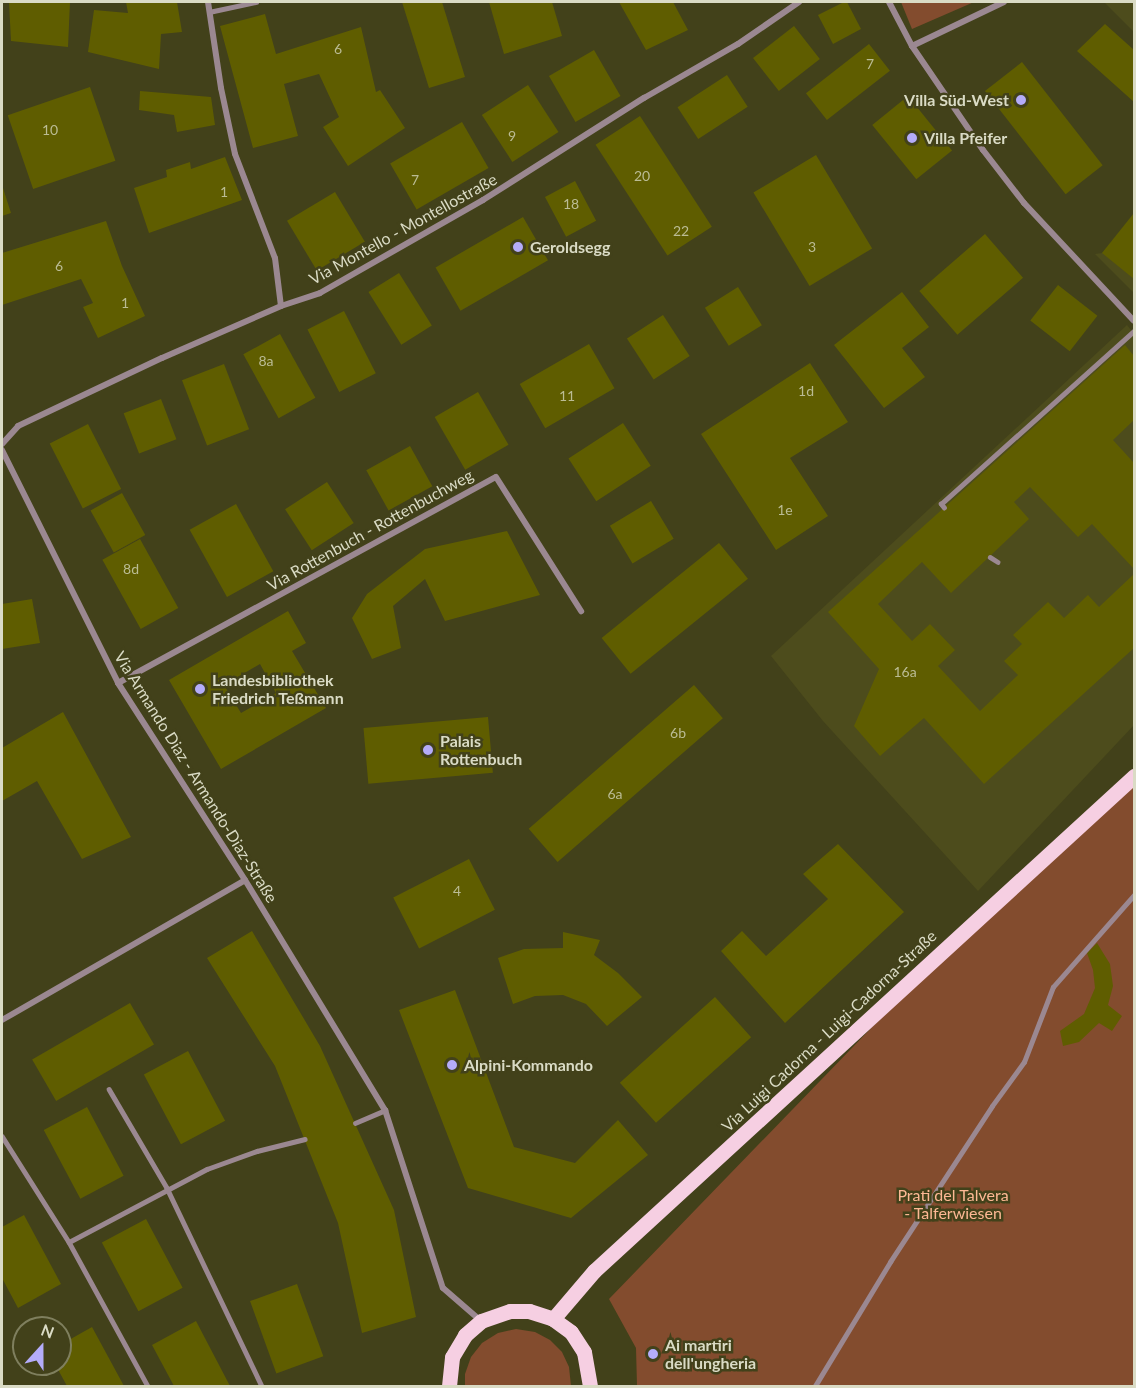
<!DOCTYPE html>
<html>
<head>
<meta charset="utf-8">
<style>
  body { margin:0 }
  #map { position:relative; width:1136px; height:1388px; overflow:hidden; background:#42411a; font-family:Lato,sans-serif }
  div>[style] { position:absolute }
  [style*='--x'] { left:calc(var(--x)*1px); top:calc(var(--y)*1px); width:calc(var(--w)*1px); rotate:calc(var(--a)*1deg) }
  .built>* { inset:0; background:#4d4c1c }
  .green>* { inset:0; background:#834c2e }
  .building>* { inset:0; background:#5f5d00; transform-origin:0 0 }
  .service>* { height:4.5px; margin:-2.25px; padding:0 2.25px; transform-origin:2.25px; border-radius:2.25px; background:#9b8891 }
  .minor>* { height:6px; margin:-3px; padding:0 3px; transform-origin:3px; border-radius:3px; background:#9b8891 }
  .primary>* { height:15px; margin:-7.5px; padding:0 7.5px; transform-origin:7.5px; border-radius:7.5px; background:#f6cfe2 }
  .dots>* { width:16px; height:16px; translate:-50% -50%; box-sizing:border-box; border:3px solid #42411a; border-radius:50% }
  span { translate:-50% -50%; white-space:nowrap; text-align:center; line-height:1.15; -webkit-text-stroke:5px #42411a; paint-order:stroke }
  .number-label { font-size:14px; color:#bbbc94 }
  .number-label span { -webkit-text-stroke-width:0 }
  .poi-label { font-size:16px; color:#dadbc5; font-weight:700 }
  .right { translate:-100% -50%; text-align:right }
  .left { translate:0 -50%; text-align:left }
  .street-label { font-size:16px; color:#dadbc5 }
  .park-label { font-size:16px; color:#fdb894 }
  .frame { position:absolute; inset:0; border:3px solid #dadbc5; pointer-events:none }
  .north { position:absolute; left:12px; top:1316px; width:60px; height:60px; box-sizing:border-box; background:#42411a; border:2px solid #7f7f5e; border-radius:50%; rotate:21deg; font-size:16px; font-weight:700; line-height:24px; text-align:center; color:#dadbc5 }
  .north::after { content:''; display:block; margin:auto; width:21px; height:27px; background:#b4acf9; clip-path:polygon(50% 0,100% 100%,50% 72%,0 100%) }
</style>
</head>
<body>
<div id="map">
  <div class="built">
    <div style="clip-path:polygon(1104px 2px,1134px 2px,1134px 32px)"></div>
    <div style="clip-path:polygon(1134px 217px,1134px 293px,1095px 254px,1102px 253px)"></div>
    <div style="clip-path:polygon(1127px 325px,1134px 334px,1134px 725px,978px 891px,823px 721px,771px 656px)"></div>
  </div>
  <div class="green">
    <div style="clip-path:polygon(901px 2px,974px 2px,912px 29px)"></div>
    <div style="clip-path:polygon(1134px 784px,1134px 1386px,637px 1386px,636px 1348px,609px 1299px,879px 1020px)"></div>
    <div style="clip-path:polygon(516px 1329px,535px 1332px,550px 1340px,562px 1352px,569px 1367px,571px 1386px,465px 1386px,465px 1374px,471px 1357px,482px 1343px,498px 1333px)"></div>
  </div>
  <div class="building">
    <div style="clip-path:polygon(9px 2px,70px 2px,68px 47px,11px 41px)"></div>
    <div style="clip-path:polygon(126px 2px,177px 2px,182px 32px,161px 34px,159px 69px,88px 52px,94px 10px,128px 13px)"></div>
    <div style="clip-path:polygon(402px 2px,442px 2px,465px 77px,429px 88px)"></div>
    <div style="clip-path:polygon(489px 2px,552px 2px,562px 36px,504px 54px)"></div>
    <div style="clip-path:polygon(619px 2px,673px 2px,688px 30px,646px 50px)"></div>
    <div style="clip-path:polygon(844px 2px,847px 2px,861px 29px,833px 44px,818px 15px)"></div>
    <div style="clip-path:polygon(265px 14px,276px 54px,361px 27px,376px 92px,380px 90px,405px 128px,348px 166px,323px 127px,339px 117px,319px 74px,284px 84px,298px 136px,253px 148px,220px 26px)"></div>
    <div style="clip-path:polygon(1105px 24px,1134px 50px,1134px 102px,1077px 51px)"></div>
    <div style="left:794px;top:26px;width:42px;height:52px;rotate:52deg"></div>
    <div style="left:869px;top:44px;width:34px;height:80px;rotate:52deg"></div>
    <div style="left:594px;top:50px;width:53px;height:52px;rotate:60deg"></div>
    <div style="left:1022px;top:62px;width:131px;height:47px;rotate:52deg"></div>
    <div style="left:727px;top:75px;width:38px;height:59px;rotate:57deg"></div>
    <div style="left:528px;top:85px;width:56px;height:55px;rotate:57deg"></div>
    <div style="left:90px;top:87px;width:78px;height:87px;rotate:71deg"></div>
    <div style="clip-path:polygon(140px 91px,211px 97px,215px 125px,177px 132px,174px 115px,139px 110px)"></div>
    <div style="left:908px;top:96px;width:70px;height:46px;rotate:51deg"></div>
    <div style="left:640px;top:116px;width:132px;height:53px;rotate:57deg"></div>
    <div style="left:462px;top:122px;width:53px;height:83px;rotate:60deg"></div>
    <div style="left:816px;top:155px;width:109px;height:73px;rotate:59deg"></div>
    <div style="clip-path:polygon(225px 157px,242px 200px,149px 233px,134px 188px,167px 177px,166px 170px,190px 162px,191px 169px)"></div>
    <div style="left:575px;top:181px;width:45px;height:34px;rotate:62deg"></div>
    <div style="clip-path:polygon(2px 185px,11px 213px,2px 216px)"></div>
    <div style="left:335px;top:192px;width:58px;height:56px;rotate:59deg"></div>
    <div style="clip-path:polygon(1134px 213px,1134px 279px,1102px 253px)"></div>
    <div style="left:523px;top:217px;width:50px;height:101px;rotate:60deg"></div>
    <div style="clip-path:polygon(106px 221px,122px 266px,145px 316px,98px 338px,83px 307px,93px 303px,81px 279px,2px 305px,2px 253px)"></div>
    <div style="left:985px;top:234px;width:58px;height:87px;rotate:49deg"></div>
    <div style="left:399px;top:273px;width:62px;height:36px;rotate:58deg"></div>
    <div style="left:1058px;top:285px;width:50px;height:45px;rotate:38deg"></div>
    <div style="left:738px;top:287px;width:45px;height:39px;rotate:58deg"></div>
    <div style="clip-path:polygon(902px 292px,929px 327px,902px 348px,925px 377px,884px 408px,834px 345px)"></div>
    <div style="left:344px;top:311px;width:70px;height:41px;rotate:63deg"></div>
    <div style="left:663px;top:315px;width:49px;height:43px;rotate:57deg"></div>
    <div style="left:280px;top:334px;width:73px;height:42px;rotate:61deg"></div>
    <div style="left:589px;top:344px;width:51px;height:80px;rotate:60deg"></div>
    <div style="clip-path:polygon(1125px 345px,1134px 356px,1134px 420px,1113px 440px,1134px 463px,1134px 569px,1092px 524px,1078px 537px,1030px 487px,1014px 502px,1029px 519px,951px 593px,922px 562px,878px 604px,912px 641px,930px 624px,955px 650px,938px 666px,980px 711px,1018px 675px,1004px 661px,1022px 644px,1013px 635px,1048px 602px,1064px 618px,1088px 595px,1099px 607px,1134px 574px,1134px 648px,984px 784px,924px 718px,880px 756px,854px 726px,879px 669px,828px 612px)"></div>
    <div style="clip-path:polygon(810px 363px,848px 422px,790px 458px,828px 516px,776px 550px,701px 434px)"></div>
    <div style="left:224px;top:364px;width:70px;height:45px;rotate:69deg"></div>
    <div style="left:478px;top:392px;width:61px;height:50px;rotate:60deg"></div>
    <div style="left:161px;top:399px;width:43px;height:40px;rotate:69deg"></div>
    <div style="left:623px;top:423px;width:51px;height:65px;rotate:57deg"></div>
    <div style="left:88px;top:424px;width:73px;height:43px;rotate:63deg"></div>
    <div style="left:410px;top:446px;width:46px;height:50px;rotate:61deg"></div>
    <div style="left:327px;top:482px;width:49px;height:50px;rotate:57deg"></div>
    <div style="left:122px;top:493px;width:48px;height:36px;rotate:61deg"></div>
    <div style="left:651px;top:501px;width:44px;height:48px;rotate:59deg"></div>
    <div style="left:236px;top:504px;width:77px;height:53px;rotate:61deg"></div>
    <div style="clip-path:polygon(507px 531px,540px 595px,445px 621px,425px 579px,393px 606px,401px 648px,372px 659px,352px 618px,367px 594px,425px 549px)"></div>
    <div style="left:140px;top:539px;width:79px;height:43px;rotate:61deg"></div>
    <div style="left:719px;top:543px;width:46px;height:151px;rotate:51deg"></div>
    <div style="clip-path:polygon(32px 599px,40px 643px,2px 649px,2px 604px)"></div>
    <div style="clip-path:polygon(evenodd,288px 611px,306px 643px,292px 651px,326px 708px,221px 769px,169px 680px,288px 611px,260px 664px,276px 693px,241px 713px,224px 685px,260px 664px)"></div>
    <div style="left:694px;top:685px;width:44px;height:219px;rotate:49deg"></div>
    <div style="clip-path:polygon(63px 712px,131px 837px,82px 859px,37px 781px,2px 801px,2px 748px)"></div>
    <div style="left:488px;top:717px;width:56px;height:125px;rotate:85deg"></div>
    <div style="clip-path:polygon(838px 844px,904px 912px,785px 1023px,721px 951px,742px 931px,766px 956px,828px 899px,803px 874px)"></div>
    <div style="left:469px;top:859px;width:57px;height:85px;rotate:63deg"></div>
    <div style="clip-path:polygon(252px 931px,320px 1046px,394px 1210px,416px 1317px,362px 1333px,338px 1223px,275px 1066px,207px 958px)"></div>
    <div style="clip-path:polygon(563px 932px,600px 940px,594px 955px,618px 973px,642px 997px,607px 1026px,586px 1004px,563px 995px,535px 996px,513px 1004px,498px 958px,524px 949px,563px 948px)"></div>
    <div style="clip-path:polygon(1097px 943px,1110px 964px,1113px 986px,1108px 1005px,1122px 1016px,1112px 1031px,1099px 1023px,1079px 1042px,1063px 1046px,1060px 1031px,1084px 1014px,1095px 988px,1093px 970px,1087px 953px)"></div>
    <div style="clip-path:polygon(455px 990px,514px 1147px,575px 1163px,618px 1120px,648px 1155px,571px 1218px,468px 1188px,399px 1010px)"></div>
    <div style="left:715px;top:997px;width:54px;height:128px;rotate:48deg"></div>
    <div style="left:130px;top:1003px;width:48px;height:113px;rotate:60deg"></div>
    <div style="left:188px;top:1051px;width:79px;height:50px;rotate:62deg"></div>
    <div style="left:87px;top:1107px;width:78px;height:49px;rotate:62deg"></div>
    <div style="clip-path:polygon(24px 1215px,61px 1284px,18px 1308px,2px 1278px,2px 1227px)"></div>
    <div style="left:146px;top:1219px;width:78px;height:50px;rotate:62deg"></div>
    <div style="left:297px;top:1284px;width:77px;height:50px;rotate:70deg"></div>
    <div style="clip-path:polygon(196px 1321px,230px 1386px,174px 1386px,152px 1345px)"></div>
    <div style="clip-path:polygon(92px 1327px,124px 1386px,67px 1386px,55px 1364px,60px 1364px,60px 1345px)"></div>
  </div>
  <div class="service">
    <div style="--x:209;--y:12;--w:48;--a:-12"></div>
    <div style="--x:944;--y:508;--w:5;--a:-127"></div>
    <div style="--x:941;--y:504;--w:259;--a:-41.9"></div>
    <div style="--x:990;--y:557;--w:9;--a:32"></div>
    <div style="--x:109;--y:1089;--w:115;--a:59.6"></div>
    <div style="--x:167;--y:1188;--w:220;--a:64.4"></div>
    <div style="--x:355;--y:1123;--w:33;--a:-23"></div>
    <div style="--x:2;--y:1136;--w:125;--a:57.7"></div>
    <div style="--x:69;--y:1242;--w:164;--a:61.3"></div>
    <div style="--x:69;--y:1242;--w:156;--a:-27.9"></div>
    <div style="--x:207;--y:1169;--w:53;--a:-19.8"></div>
    <div style="--x:257;--y:1151;--w:49;--a:-14"></div>
    <div style="--x:815;--y:1386;--w:145;--a:-58.8"></div>
    <div style="--x:890;--y:1262;--w:186;--a:-56.8"></div>
    <div style="--x:992;--y:1106;--w:54;--a:-54"></div>
    <div style="--x:1024;--y:1062;--w:80;--a:-68.9"></div>
    <div style="--x:1053;--y:987;--w:123;--a:-48.6"></div>
  </div>
  <div class="minor">
    <div style="--x:208;--y:2;--w:87;--a:81.4"></div>
    <div style="--x:221;--y:88;--w:67;--a:78"></div>
    <div style="--x:235;--y:154;--w:111;--a:69"></div>
    <div style="--x:275;--y:258;--w:48;--a:82.9"></div>
    <div style="--x:889;--y:2;--w:50;--a:62.4"></div>
    <div style="--x:912;--y:46;--w:126;--a:55.7"></div>
    <div style="--x:983;--y:150;--w:67;--a:52.3"></div>
    <div style="--x:1024;--y:203;--w:161;--a:47"></div>
    <div style="--x:912;--y:46;--w:102;--a:-25.6"></div>
    <div style="--x:2;--y:444;--w:24;--a:-48"></div>
    <div style="--x:18;--y:426;--w:159;--a:-25.3"></div>
    <div style="--x:162;--y:358;--w:130;--a:-23.6"></div>
    <div style="--x:281;--y:306;--w:41;--a:-18.4"></div>
    <div style="--x:320;--y:293;--w:188;--a:-29.7"></div>
    <div style="--x:483;--y:200;--w:191;--a:-32.4"></div>
    <div style="--x:644;--y:98;--w:108;--a:-29.9"></div>
    <div style="--x:738;--y:44;--w:74;--a:-34.5"></div>
    <div style="--x:2;--y:450;--w:260;--a:63.5"></div>
    <div style="--x:118;--y:683;--w:234;--a:57.2"></div>
    <div style="--x:245;--y:880;--w:269;--a:58.7"></div>
    <div style="--x:385;--y:1110;--w:187;--a:72"></div>
    <div style="--x:443;--y:1288;--w:50;--a:41"></div>
    <div style="--x:118;--y:683;--w:430;--a:-28.6"></div>
    <div style="--x:496;--y:477;--w:159;--a:57.6"></div>
    <div style="--x:2;--y:1020;--w:280;--a:-29.9"></div>
  </div>
  <div class="primary">
    <div style="--x:553;--y:1319;--w:63;--a:-49.5"></div>
    <div style="--x:594;--y:1271;--w:733;--a:-42.51"></div>
    <div style="--x:449;--y:1386;--w:29;--a:-84"></div>
    <div style="--x:452;--y:1357;--w:26;--a:-59"></div>
    <div style="--x:465;--y:1335;--w:21;--a:-41"></div>
    <div style="--x:481;--y:1321;--w:31;--a:-19"></div>
    <div style="--x:510;--y:1311;--w:19;--a:0"></div>
    <div style="--x:529;--y:1311;--w:25;--a:18"></div>
    <div style="--x:553;--y:1319;--w:22;--a:36"></div>
    <div style="--x:571;--y:1332;--w:24;--a:57"></div>
    <div style="--x:584;--y:1352;--w:35;--a:80"></div>
  </div>
  <div class="dots">
    <div style="left:1021px;top:100px;background:#b4acf9"></div>
    <div style="left:912px;top:138px;background:#b4acf9"></div>
    <div style="left:518px;top:247px;background:#b4acf9"></div>
    <div style="left:200px;top:689px;background:#b4acf9"></div>
    <div style="left:428px;top:750px;background:#b4acf9"></div>
    <div style="left:452px;top:1065px;background:#b4acf9"></div>
    <div style="left:653px;top:1354px;background:#b4acf9"></div>
  </div>
  <div class="number-label">
    <span style="left:338px;top:49px">6</span>
    <span style="left:870px;top:64px">7</span>
    <span style="left:50px;top:130px">10</span>
    <span style="left:512px;top:136px">9</span>
    <span style="left:642px;top:176px">20</span>
    <span style="left:415px;top:180px">7</span>
    <span style="left:224px;top:192px">1</span>
    <span style="left:571px;top:204px">18</span>
    <span style="left:681px;top:231px">22</span>
    <span style="left:812px;top:247px">3</span>
    <span style="left:59px;top:266px">6</span>
    <span style="left:125px;top:303px">1</span>
    <span style="left:266px;top:361px">8a</span>
    <span style="left:806px;top:391px">1d</span>
    <span style="left:567px;top:396px">11</span>
    <span style="left:785px;top:510px">1e</span>
    <span style="left:131px;top:569px">8d</span>
    <span style="left:905px;top:672px">16a</span>
    <span style="left:678px;top:733px">6b</span>
    <span style="left:615px;top:794px">6a</span>
    <span style="left:457px;top:891px">4</span>
  </div>
  <div class="poi-label">
    <span class="right" style="left:1009px;top:100px">Villa Süd-West</span>
    <span class="left" style="left:924px;top:138px">Villa Pfeifer</span>
    <span class="left" style="left:530px;top:247px">Geroldsegg</span>
    <span class="left" style="left:212px;top:689px">Landesbibliothek<br>Friedrich Teßmann</span>
    <span class="left" style="left:440px;top:750px">Palais<br>Rottenbuch</span>
    <span class="left" style="left:464px;top:1065px">Alpini-Kommando</span>
    <span class="left" style="left:665px;top:1354px">Ai martiri<br>dell'ungheria</span>
  </div>
  <div class="street-label">
    <span style="left:403px;top:229px;rotate:-29deg">Via Montello - Montellostraße</span>
    <span style="left:370px;top:530px;rotate:-29deg">Via Rottenbuch - Rottenbuchweg</span>
    <span style="left:196px;top:777px;rotate:58deg">Via Armando Diaz - Armando-Diaz-Straße</span>
    <span style="left:829px;top:1031px;rotate:-43deg">Via Luigi Cadorna - Luigi-Cadorna-Straße</span>
  </div>
  <div class="park-label">
    <span style="left:953px;top:1204px">Prati del Talvera<br>- Talferwiesen</span>
  </div>
  <div class="frame"></div>
  <div class="north">N</div>
</div>
</body>
</html>
